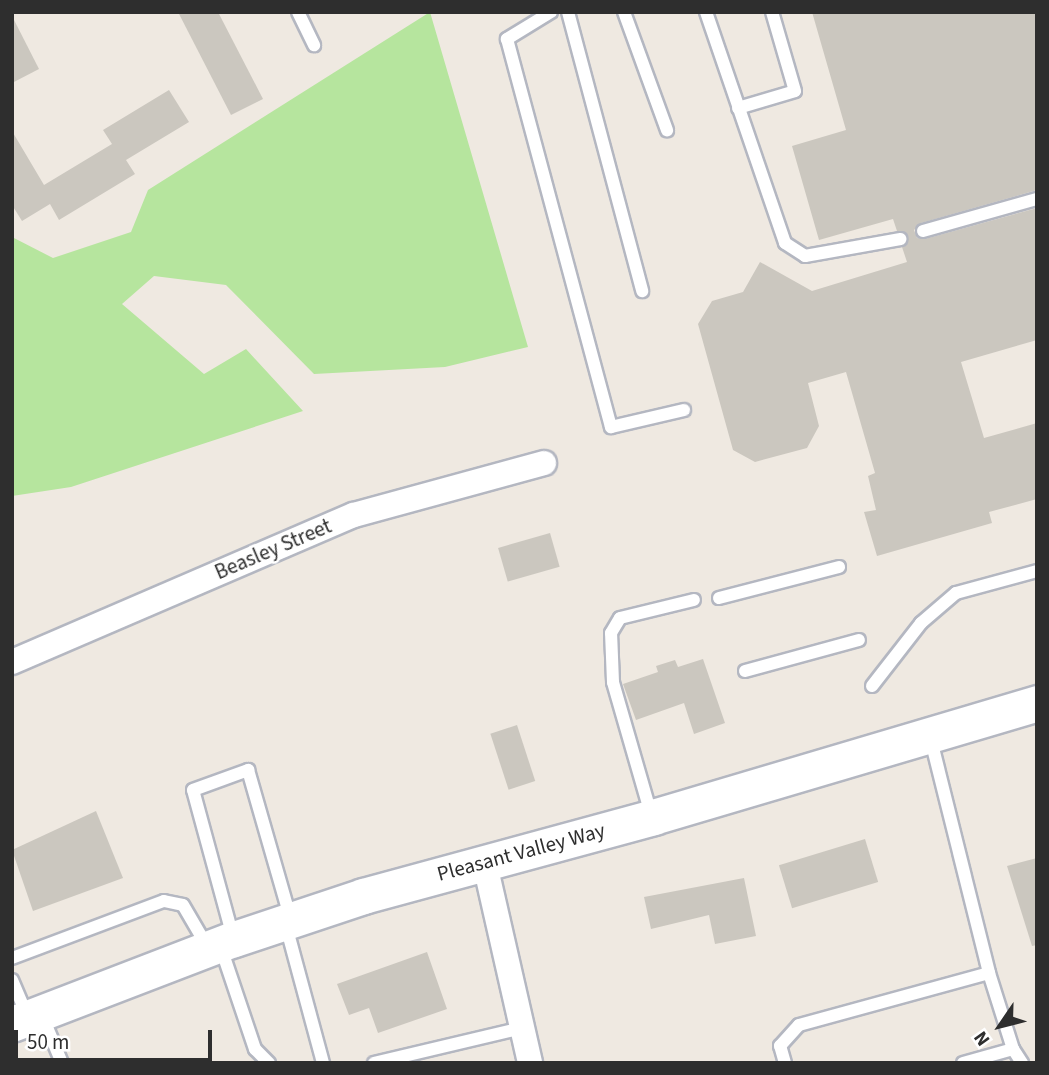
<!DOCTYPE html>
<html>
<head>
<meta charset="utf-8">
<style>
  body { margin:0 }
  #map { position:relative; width:1049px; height:1075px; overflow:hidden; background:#efe9e1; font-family:"Source Sans 3",sans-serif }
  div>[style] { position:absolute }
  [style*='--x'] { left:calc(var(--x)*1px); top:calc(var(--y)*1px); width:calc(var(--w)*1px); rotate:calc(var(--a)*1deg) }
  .green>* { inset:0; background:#b6e59e }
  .building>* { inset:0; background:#cbc7bf; transform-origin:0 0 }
  .roads { filter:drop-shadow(2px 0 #b4b7c1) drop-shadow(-2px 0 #b4b7c1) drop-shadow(0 2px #b4b7c1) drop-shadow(0 -2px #b4b7c1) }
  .service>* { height:12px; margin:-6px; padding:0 6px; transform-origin:6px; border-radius:6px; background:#fff }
  .minor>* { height:24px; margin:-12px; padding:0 12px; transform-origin:12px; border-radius:12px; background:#fff }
  .secondary>* { height:35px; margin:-17.5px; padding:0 17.5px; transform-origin:17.5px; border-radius:17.5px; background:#fff }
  span { translate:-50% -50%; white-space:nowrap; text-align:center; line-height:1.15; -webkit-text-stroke:5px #fff; paint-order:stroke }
  .street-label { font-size:21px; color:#2e2e2e }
  .frame { position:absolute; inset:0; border:14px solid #2e2e2e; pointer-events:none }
  .north { position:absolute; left:965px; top:991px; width:70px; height:70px; -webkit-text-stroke:5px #fff; paint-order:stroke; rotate:235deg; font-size:19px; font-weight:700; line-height:28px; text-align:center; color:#2e2e2e }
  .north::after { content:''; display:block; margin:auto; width:24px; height:32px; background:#2e2e2e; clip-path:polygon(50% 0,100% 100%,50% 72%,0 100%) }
  .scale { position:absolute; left:14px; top:1030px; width:198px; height:32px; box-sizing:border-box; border:4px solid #2e2e2e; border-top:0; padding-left:9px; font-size:21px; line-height:24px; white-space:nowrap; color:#2e2e2e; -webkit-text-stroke:5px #fff; paint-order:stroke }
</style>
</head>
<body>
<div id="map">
  <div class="green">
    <div style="clip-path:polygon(430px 12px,528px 347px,445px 367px,314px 374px,226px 285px,154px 276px,122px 304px,204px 374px,246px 349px,303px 411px,71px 487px,12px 496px,12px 237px,53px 258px,131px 232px,148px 190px)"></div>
  </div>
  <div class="building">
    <div style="clip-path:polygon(178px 12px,218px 12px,263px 99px,231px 115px)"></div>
    <div style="clip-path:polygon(812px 12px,1037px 12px,1037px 190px,921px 223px,914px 230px,917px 238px,925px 239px,1037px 208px,1037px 340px,961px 362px,984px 438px,1037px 423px,1037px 499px,989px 512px,992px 523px,877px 556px,864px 512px,876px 510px,868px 476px,875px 473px,846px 372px,808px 383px,819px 426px,807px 448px,755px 462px,733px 450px,698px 324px,712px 301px,743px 292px,760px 262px,812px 291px,907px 262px,902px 247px,908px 237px,897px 231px,893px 219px,819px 240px,792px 146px,846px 130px)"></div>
    <div style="clip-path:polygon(12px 16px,39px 69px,12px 83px)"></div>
    <div style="clip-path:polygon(169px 90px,189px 122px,126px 160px,135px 174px,59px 220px,50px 204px,22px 221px,12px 205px,12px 131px,44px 185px,112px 144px,103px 130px)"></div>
    <div style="left:550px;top:533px;width:35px;height:54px;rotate:74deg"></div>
    <div style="clip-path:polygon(703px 659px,725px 723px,694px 734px,684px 703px,636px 720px,623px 684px,658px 672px,656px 666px,675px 660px,678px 667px)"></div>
    <div style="left:517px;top:725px;width:59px;height:28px;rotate:72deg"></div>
    <div style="clip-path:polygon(96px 811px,123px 878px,33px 911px,12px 850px)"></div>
    <div style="left:865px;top:839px;width:45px;height:90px;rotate:73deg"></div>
    <div style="clip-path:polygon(1037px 858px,1037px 945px,1032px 946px,1007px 866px)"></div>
    <div style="clip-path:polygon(744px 878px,756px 936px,715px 944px,709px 915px,651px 929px,644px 897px)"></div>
    <div style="clip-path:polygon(427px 952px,447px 1009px,378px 1033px,369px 1008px,349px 1015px,337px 984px)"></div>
  </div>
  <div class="roads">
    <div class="service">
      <div style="--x:298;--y:12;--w:37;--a:64"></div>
      <div style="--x:551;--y:12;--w:52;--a:148.5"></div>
      <div style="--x:507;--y:39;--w:402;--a:75"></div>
      <div style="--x:611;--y:427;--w:75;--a:-13.1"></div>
      <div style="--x:568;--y:12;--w:289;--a:75.1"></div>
      <div style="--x:624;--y:12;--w:126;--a:70"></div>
      <div style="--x:706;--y:12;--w:244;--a:71.1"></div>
      <div style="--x:785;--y:243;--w:24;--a:33"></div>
      <div style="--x:805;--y:256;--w:97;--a:-10.1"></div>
      <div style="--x:738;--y:108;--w:59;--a:-16.6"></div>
      <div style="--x:795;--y:91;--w:82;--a:-106.2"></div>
      <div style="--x:923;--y:231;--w:118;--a:-15.7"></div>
      <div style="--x:719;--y:598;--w:124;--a:-14.5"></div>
      <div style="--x:745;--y:671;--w:118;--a:-15.2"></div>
      <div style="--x:872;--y:686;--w:80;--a:-52.1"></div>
      <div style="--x:921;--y:623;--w:46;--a:-40.6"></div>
      <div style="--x:956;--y:593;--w:84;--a:-15.2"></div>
      <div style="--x:930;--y:736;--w:244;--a:76"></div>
      <div style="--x:989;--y:973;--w:80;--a:72.5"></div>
      <div style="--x:1013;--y:1049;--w:17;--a:57"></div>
      <div style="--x:651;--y:814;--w:137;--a:-106.1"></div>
      <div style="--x:613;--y:682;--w:49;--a:-92.3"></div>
      <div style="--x:611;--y:633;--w:17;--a:-59"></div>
      <div style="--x:620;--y:618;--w:76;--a:-13.7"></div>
      <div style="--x:285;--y:922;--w:146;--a:74.9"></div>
      <div style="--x:233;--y:937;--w:152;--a:-105.2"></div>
      <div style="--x:193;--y:790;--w:59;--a:-20"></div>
      <div style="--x:248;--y:770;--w:152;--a:74"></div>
      <div style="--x:220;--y:945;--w:110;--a:71.4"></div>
      <div style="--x:255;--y:1049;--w:20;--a:45"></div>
      <div style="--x:12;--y:958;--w:162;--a:-20.6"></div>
      <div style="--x:164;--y:901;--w:19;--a:12"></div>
      <div style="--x:183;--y:905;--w:48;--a:59.7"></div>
      <div style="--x:12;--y:980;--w:39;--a:67"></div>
      <div style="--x:41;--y:1013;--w:54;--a:67.2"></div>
      <div style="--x:374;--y:1063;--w:152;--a:-13.3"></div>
      <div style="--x:785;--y:1063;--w:18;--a:-106"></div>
      <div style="--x:780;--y:1046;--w:28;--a:-48"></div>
      <div style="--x:799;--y:1025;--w:197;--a:-15.3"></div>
      <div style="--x:963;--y:1063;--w:52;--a:-15.6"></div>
    </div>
    <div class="minor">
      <div style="--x:12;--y:662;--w:372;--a:-23.3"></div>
      <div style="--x:354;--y:515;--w:197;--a:-15.3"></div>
      <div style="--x:484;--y:860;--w:208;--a:77.2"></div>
    </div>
    <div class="secondary">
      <div style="--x:12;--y:1024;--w:238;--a:-21"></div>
      <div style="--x:234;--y:939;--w:136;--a:-18.4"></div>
      <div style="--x:363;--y:896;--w:301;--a:-15.2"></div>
      <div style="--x:653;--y:817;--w:401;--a:-16.5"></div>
    </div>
  </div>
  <div class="street-label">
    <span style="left:273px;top:549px;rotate:-23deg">Beasley Street</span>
    <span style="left:521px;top:852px;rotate:-15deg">Pleasant Valley Way</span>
  </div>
  <div class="frame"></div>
  <div class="north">N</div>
  <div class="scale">50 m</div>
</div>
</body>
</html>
